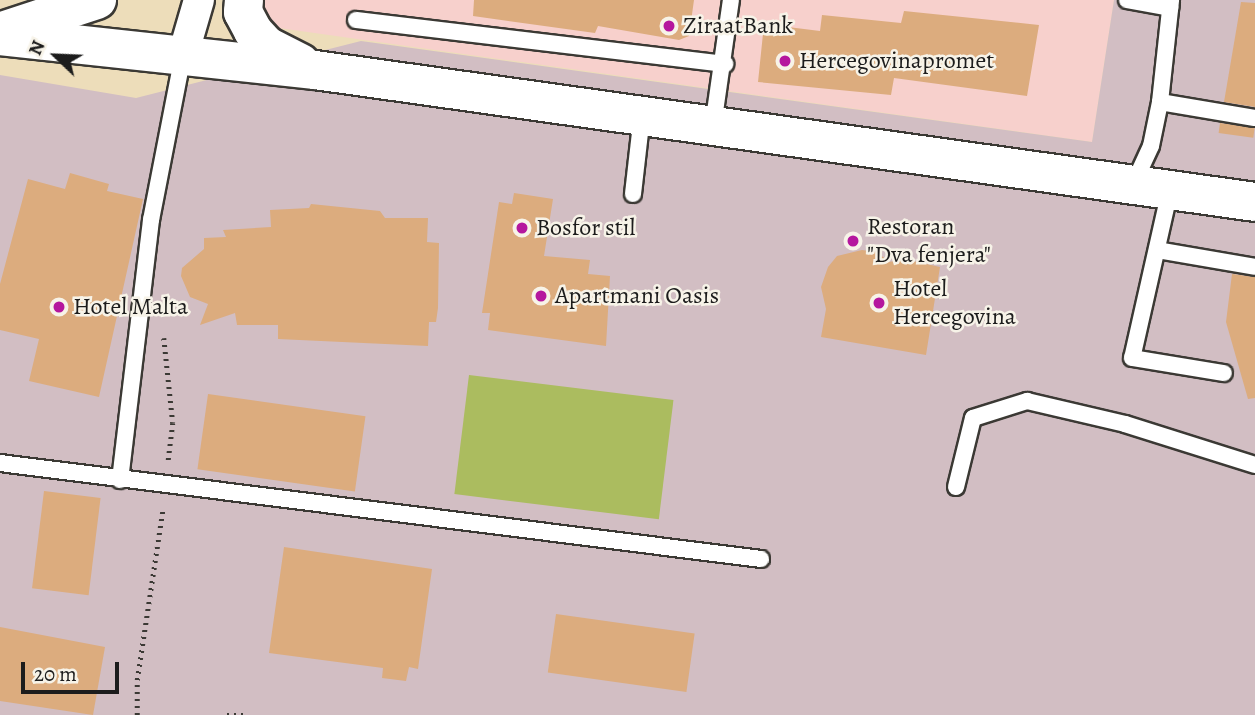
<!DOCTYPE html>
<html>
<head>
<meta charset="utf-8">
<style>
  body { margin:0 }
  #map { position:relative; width:1255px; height:715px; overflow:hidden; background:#edddba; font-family:Alegreya,serif }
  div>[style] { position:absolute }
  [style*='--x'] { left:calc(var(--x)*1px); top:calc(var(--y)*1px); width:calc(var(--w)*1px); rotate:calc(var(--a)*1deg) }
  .built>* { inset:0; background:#f7d0cc }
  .industrial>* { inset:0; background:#d2bec3 }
  .green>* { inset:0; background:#abbc5f; transform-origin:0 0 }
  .building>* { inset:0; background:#dcac7e; transform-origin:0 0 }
  .path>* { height:4.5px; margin-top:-2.25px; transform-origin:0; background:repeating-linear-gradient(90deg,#3b3934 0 2px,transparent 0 7px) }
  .roads { filter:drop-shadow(2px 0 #3b3934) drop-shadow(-2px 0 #3b3934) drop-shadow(0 2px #3b3934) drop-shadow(0 -2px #3b3934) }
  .service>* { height:16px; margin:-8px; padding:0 8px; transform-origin:8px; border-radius:8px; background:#fff }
  .minor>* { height:30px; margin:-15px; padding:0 15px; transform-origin:15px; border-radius:15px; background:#fff }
  .primary>* { height:38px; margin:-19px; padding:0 19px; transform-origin:19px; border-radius:19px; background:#fff }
  .dots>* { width:19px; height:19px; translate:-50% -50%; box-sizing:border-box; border:4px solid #f7f3e8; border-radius:50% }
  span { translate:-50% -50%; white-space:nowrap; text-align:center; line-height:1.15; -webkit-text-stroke:5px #f7f3e8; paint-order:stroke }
  .poi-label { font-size:24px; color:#1c1c1c }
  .left { translate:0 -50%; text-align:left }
  .north { position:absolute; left:21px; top:21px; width:70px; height:70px; -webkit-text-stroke:5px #f7f3e8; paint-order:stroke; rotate:293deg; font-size:19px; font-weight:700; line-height:28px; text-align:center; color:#1c1c1c }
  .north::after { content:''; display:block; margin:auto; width:24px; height:32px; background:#1c1c1c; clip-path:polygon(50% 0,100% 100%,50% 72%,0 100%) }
  .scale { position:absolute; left:21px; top:662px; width:98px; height:32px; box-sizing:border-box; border:4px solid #1c1c1c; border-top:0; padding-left:9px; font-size:21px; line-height:24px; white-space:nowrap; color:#1c1c1c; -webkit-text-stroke:5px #f7f3e8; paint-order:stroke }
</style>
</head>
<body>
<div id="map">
  <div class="built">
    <div style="clip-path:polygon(242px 0,1114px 0,1092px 142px,279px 28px)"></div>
  </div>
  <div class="industrial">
    <div style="clip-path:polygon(1114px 0,1255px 0,1255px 715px,0 715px,0 75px,136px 98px,361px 41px,1092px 142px)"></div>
  </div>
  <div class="green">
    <div style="left:469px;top:375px;width:206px;height:120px;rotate:7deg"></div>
  </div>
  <div class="building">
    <div style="clip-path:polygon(474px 0,694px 0,689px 36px,679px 40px,598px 26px,595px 33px,473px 16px)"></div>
    <div style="clip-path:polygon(1241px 2px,1255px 3px,1255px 107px,1224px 102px)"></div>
    <div style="clip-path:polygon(904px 11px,1039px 25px,1027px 96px,894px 78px,891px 95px,758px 82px,764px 24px,820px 31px,822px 15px,901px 23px)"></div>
    <div style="left:1220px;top:123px;width:35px;height:10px;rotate:8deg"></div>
    <div style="clip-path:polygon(70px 173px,109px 184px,107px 191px,143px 199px,99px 397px,29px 381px,39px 339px,0 330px,0 284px,28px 179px,65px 189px)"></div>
    <div style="clip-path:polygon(514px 193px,553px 199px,544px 256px,590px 260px,588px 274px,610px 276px,606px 346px,488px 330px,490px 313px,482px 313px,499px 202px,512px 204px)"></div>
    <div style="clip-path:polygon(311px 204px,380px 211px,385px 218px,428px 218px,427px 242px,439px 243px,438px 308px,436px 322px,429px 322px,428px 346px,278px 339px,278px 325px,237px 325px,235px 313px,200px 325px,208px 304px,190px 297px,181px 276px,182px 268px,204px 249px,204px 238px,226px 237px,223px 230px,271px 227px,270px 210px,309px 208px)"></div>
    <div style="clip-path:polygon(862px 250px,877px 252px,889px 262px,904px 259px,940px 267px,926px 355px,821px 337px,826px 309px,821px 287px,828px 267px,837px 256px)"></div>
    <div style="clip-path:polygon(1232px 274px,1255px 277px,1255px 398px,1248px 399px,1226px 322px)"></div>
    <div style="left:208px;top:394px;width:159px;height:76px;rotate:8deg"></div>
    <div style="left:44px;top:491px;width:57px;height:98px;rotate:7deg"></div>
    <div style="clip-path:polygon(284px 547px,432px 569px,418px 669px,409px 667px,406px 681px,382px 678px,383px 668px,269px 653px)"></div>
    <div style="left:556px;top:614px;width:140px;height:59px;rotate:8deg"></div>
    <div style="clip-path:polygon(0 627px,105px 647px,93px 715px,0 701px)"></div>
  </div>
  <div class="path">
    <div style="--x:164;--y:338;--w:85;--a:84"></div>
    <div style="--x:173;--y:423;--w:38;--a:97"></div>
    <div style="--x:137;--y:715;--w:35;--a:-90"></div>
    <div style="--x:137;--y:680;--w:174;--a:-81.4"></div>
    <div style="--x:227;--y:715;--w:20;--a:0"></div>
  </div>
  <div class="roads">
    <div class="service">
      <div style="--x:1127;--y:0;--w:44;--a:10.5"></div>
      <div style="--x:356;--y:20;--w:372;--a:6.8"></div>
      <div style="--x:1160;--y:102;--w:96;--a:9.6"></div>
      <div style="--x:713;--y:126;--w:127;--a:-81.9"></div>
      <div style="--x:1133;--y:185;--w:43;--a:-65.2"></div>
      <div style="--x:1151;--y:146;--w:45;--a:-78.4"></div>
      <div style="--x:1160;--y:102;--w:103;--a:-83.8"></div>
      <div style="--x:1170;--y:190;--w:172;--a:102.7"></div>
      <div style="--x:1132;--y:358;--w:93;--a:9.3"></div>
      <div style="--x:633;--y:194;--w:80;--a:-83.5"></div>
      <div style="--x:1157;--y:250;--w:99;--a:9.8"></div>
      <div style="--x:0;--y:463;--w:767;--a:7.19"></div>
      <div style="--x:120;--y:480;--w:262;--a:-83.2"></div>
      <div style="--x:151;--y:220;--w:168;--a:-79"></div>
      <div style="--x:956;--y:487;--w:71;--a:-76.2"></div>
      <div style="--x:973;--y:418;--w:57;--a:-17.5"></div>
      <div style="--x:1027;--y:401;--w:101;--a:13.2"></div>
      <div style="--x:1125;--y:424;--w:136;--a:17.5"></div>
    </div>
    <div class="minor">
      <div style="--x:183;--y:55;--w:57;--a:-73.8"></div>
    </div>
    <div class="primary">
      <div style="--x:244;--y:0;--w:12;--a:95"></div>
      <div style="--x:243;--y:12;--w:21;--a:62"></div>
      <div style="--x:253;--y:31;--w:21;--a:47"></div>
      <div style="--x:267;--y:46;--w:38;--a:27"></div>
      <div style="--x:2;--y:31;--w:100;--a:-18.1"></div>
      <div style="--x:0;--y:36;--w:317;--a:6.2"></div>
      <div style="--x:315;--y:70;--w:949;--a:7.99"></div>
    </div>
  </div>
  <div class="dots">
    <div style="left:669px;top:26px;background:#b5179e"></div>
    <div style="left:785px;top:61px;background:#b5179e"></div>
    <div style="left:522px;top:228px;background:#b5179e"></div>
    <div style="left:853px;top:241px;background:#b5179e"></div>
    <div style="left:541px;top:296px;background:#b5179e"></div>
    <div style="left:879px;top:303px;background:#b5179e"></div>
    <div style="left:59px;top:307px;background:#b5179e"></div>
  </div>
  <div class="poi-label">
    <span class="left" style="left:683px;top:26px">ZiraatBank</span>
    <span class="left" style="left:799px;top:61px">Hercegovinapromet</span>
    <span class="left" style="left:867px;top:241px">Restoran<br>"Dva fenjera"</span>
    <span class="left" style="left:536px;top:228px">Bosfor stil</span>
    <span class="left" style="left:893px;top:303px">Hotel<br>Hercegovina</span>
    <span class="left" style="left:555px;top:296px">Apartmani Oasis</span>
    <span class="left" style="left:73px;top:307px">Hotel Malta</span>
  </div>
  <div class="north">N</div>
  <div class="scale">20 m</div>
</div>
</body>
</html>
